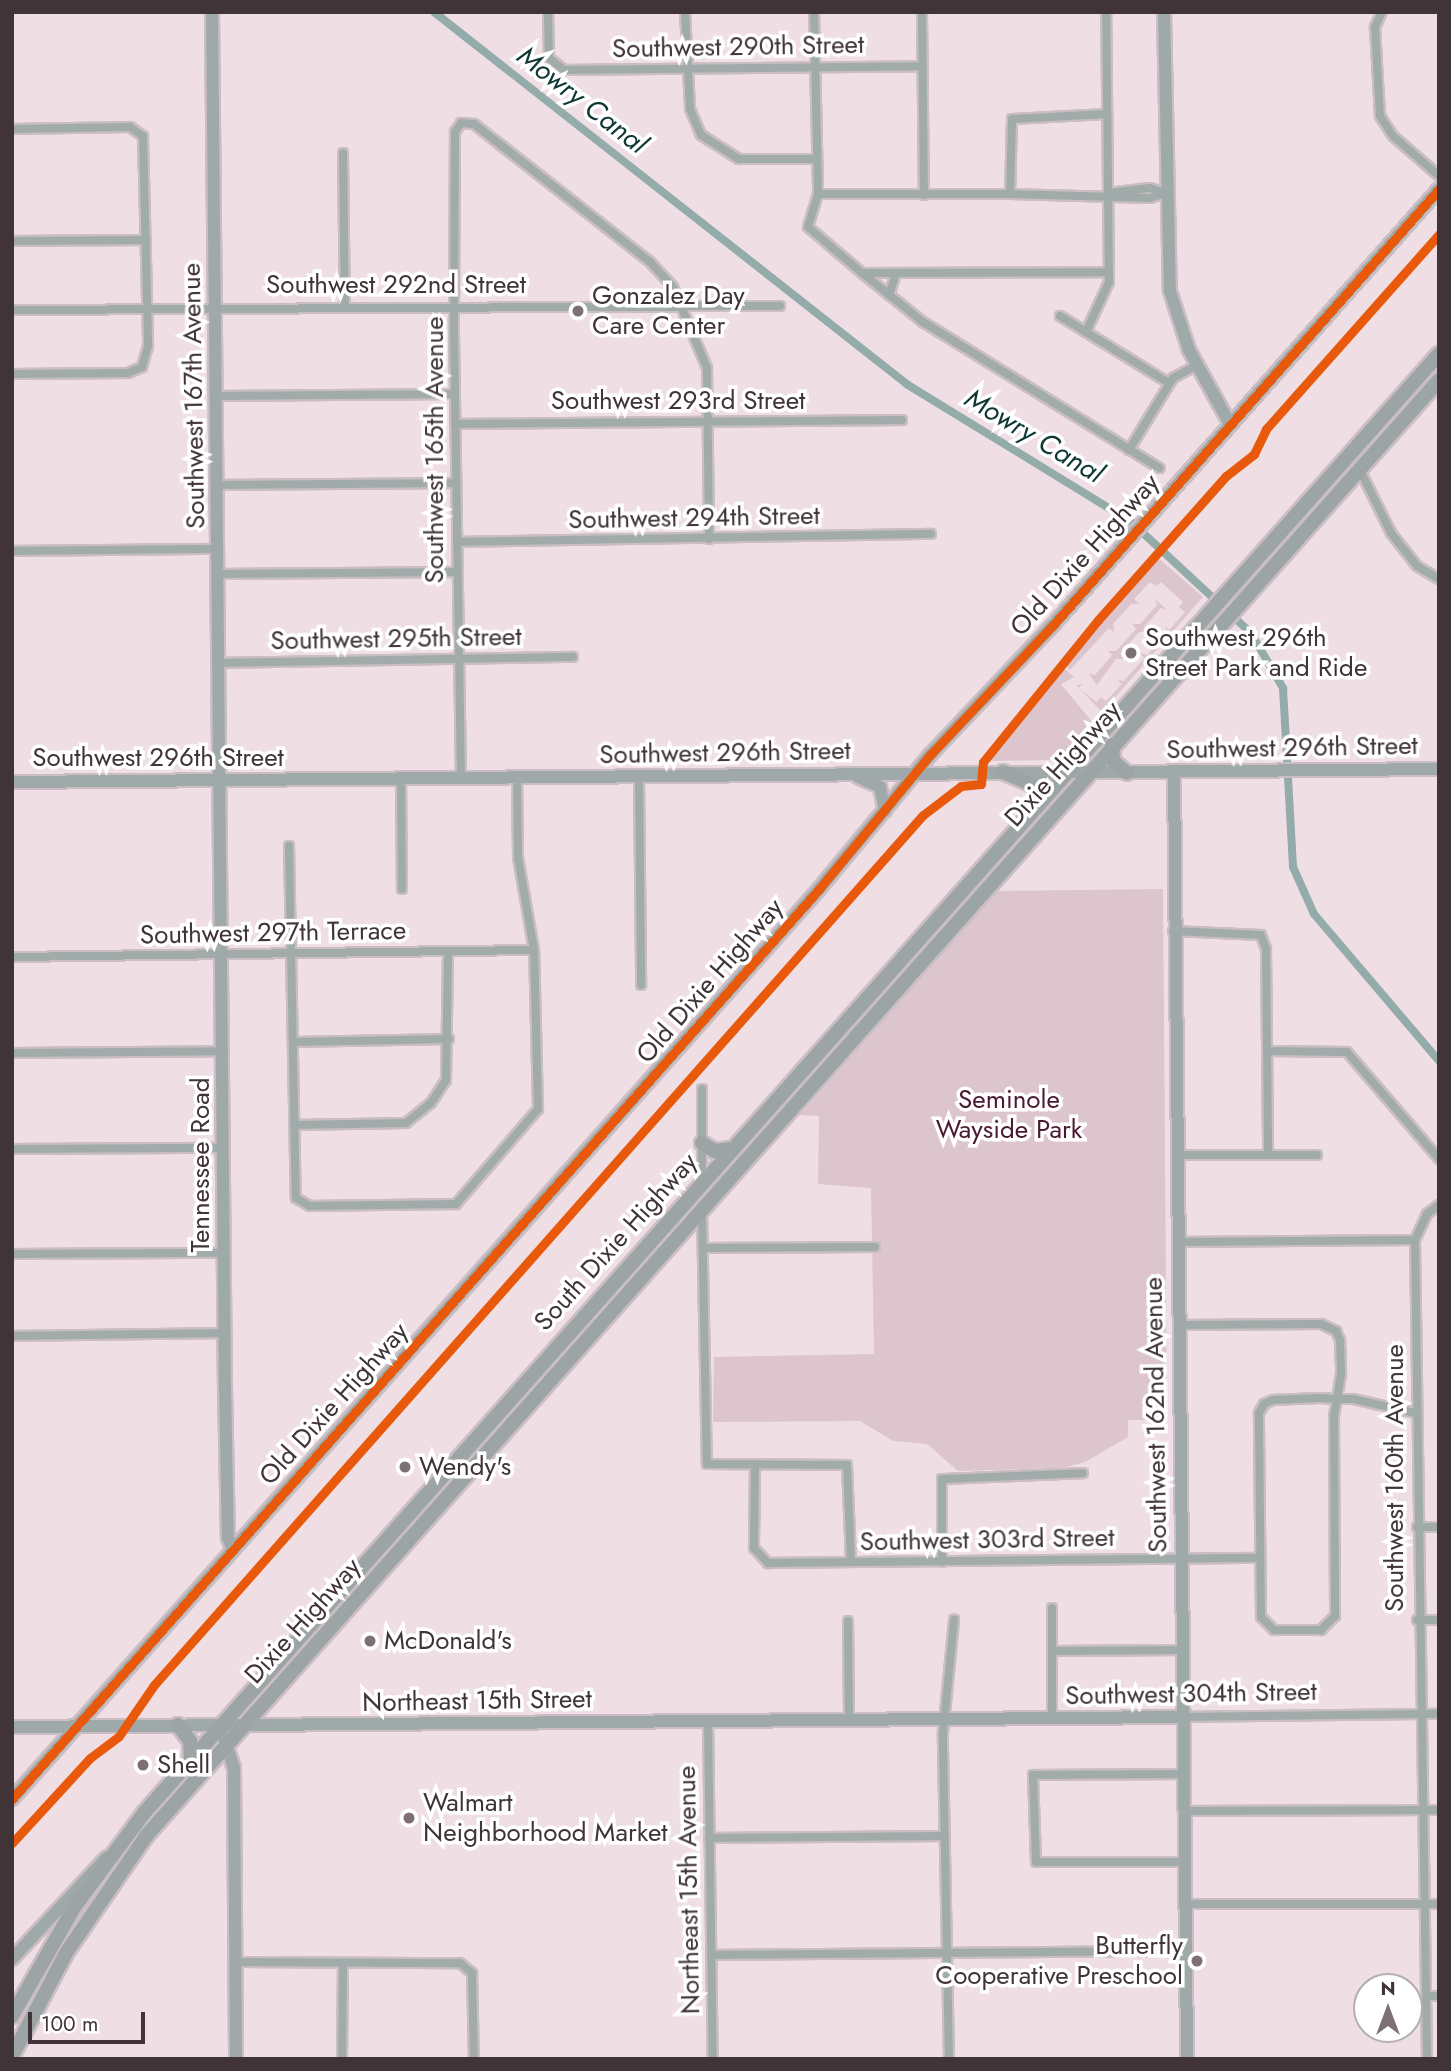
<!DOCTYPE html>
<html>
<head>
<meta charset="utf-8">
<style>
  body { margin:0 }
  #map { position:relative; width:1451px; height:2071px; overflow:hidden; background:#efdfe5; font-family:Jost,sans-serif }
  div>[style] { position:absolute }
  [style*='--x'] { left:calc(var(--x)*1px); top:calc(var(--y)*1px); width:calc(var(--w)*1px); rotate:calc(var(--a)*1deg) }
  .green>* { inset:0; background:#dcc5cd }
  .canal>* { height:8px; margin:-4px; padding:0 4px; transform-origin:4px; border-radius:4px; background:#93acaa }
  .roads { filter:drop-shadow(2px 0 #cabec3) drop-shadow(-2px 0 #cabec3) drop-shadow(0 2px #cabec3) drop-shadow(0 -2px #cabec3) }
  .street>* { height:8px; margin:-4px; padding:0 4px; transform-origin:4px; border-radius:4px; background:#a0abaa }
  .secondary>* { height:12px; margin:-6px; padding:0 6px; transform-origin:6px; border-radius:6px; background:#a0a9a9 }
  .highway>* { height:14px; margin:-7px; padding:0 7px; transform-origin:7px; border-radius:7px; background:#9ca4a5 }
  .cycleway>* { height:9px; margin:-4.5px; padding:0 4.5px; transform-origin:4.5px; border-radius:4.5px; background:#e8590c }
  .dots>* { width:19px; height:19px; translate:-50% -50%; box-sizing:border-box; border:4px solid #fff; border-radius:50% }
  span { translate:-50% -50%; white-space:nowrap; text-align:center; line-height:1.15; -webkit-text-stroke:7px #fff; paint-order:stroke }
  .street-label { font-size:26px; color:#403439 }
  .poi-label { font-size:26px; color:#403439 }
  .left { translate:0 -50%; text-align:left }
  .right { translate:-100% -50%; text-align:right }
  .park-label { font-size:26px; color:#491a31 }
  .water-label { font-size:28px; color:#0e3834; font-style:italic }
  .frame { position:absolute; inset:0; border:14px solid #403439; pointer-events:none }
  .north { position:absolute; left:1353px; top:1973px; width:70px; height:70px; box-sizing:border-box; background:#fff; border:2px solid #b3aeb0; border-radius:50%; rotate:0deg; font-size:19px; font-weight:700; line-height:28px; text-align:center; color:#403439 }
  .north::after { content:''; display:block; margin:auto; width:24px; height:32px; background:#7d7075; clip-path:polygon(50% 0,100% 100%,50% 72%,0 100%) }
  .scale { position:absolute; left:28px; top:2012px; width:117px; height:32px; box-sizing:border-box; border:4px solid #403439; border-top:0; padding-left:9px; font-size:21px; line-height:24px; white-space:nowrap; color:#403439; -webkit-text-stroke:5px #fff; paint-order:stroke }
</style>
</head>
<body>
<div id="map">
  <div class="green">
    <div style="clip-path:polygon(1157px 557px,1203px 597px,1102px 712px,1077px 686px,1083px 683px,1079px 688px,1096px 702px,1101px 697px,1106px 701px,1122px 684px,1117px 680px,1124px 681px,1144px 658px,1140px 653px,1147px 655px,1167px 633px,1165px 626px,1169px 630px,1185px 612px,1179px 607px,1183px 602px,1161px 582px,1156px 586px,1150px 582px,1134px 599px,1139px 604px,1131px 604px,1113px 624px,1114px 632px,1109px 628px,1070px 670px,1066px 666px)"></div>
    <div style="clip-path:polygon(1155px 599px,1167px 610px,1161px 608px,1144px 627px,1148px 632px,1139px 632px,1120px 654px,1124px 659px,1116px 659px,1097px 685px,1089px 674px,1095px 675px,1112px 655px,1108px 651px,1116px 651px,1136px 629px,1132px 624px,1140px 624px,1157px 605px)"></div>
    <div style="clip-path:polygon(1064px 668px,1074px 677px,1061px 684px,1093px 723px,1058px 760px,986px 761px)"></div>
    <div style="clip-path:polygon(1163px 889px,1167px 1420px,1128px 1420px,1128px 1437px,1085px 1462px,1062px 1468px,958px 1471px,927px 1444px,893px 1441px,860px 1421px,713px 1422px,714px 1357px,874px 1354px,871px 1188px,818px 1184px,819px 1116px,800px 1115px,997px 891px)"></div>
  </div>
  <div class="canal">
    <div style="--x:434;--y:12;--w:603;--a:38.2"></div>
    <div style="--x:908;--y:385;--w:260;--a:31.5"></div>
    <div style="--x:1130;--y:521;--w:165;--a:42.8"></div>
    <div style="--x:1251;--y:633;--w:64;--a:59.8"></div>
    <div style="--x:1283;--y:688;--w:179;--a:86.8"></div>
    <div style="--x:1293;--y:867;--w:51;--a:65.9"></div>
    <div style="--x:1314;--y:914;--w:193;--a:49.6"></div>
  </div>
  <div class="roads">
    <div class="street">
      <div style="--x:548;--y:12;--w:46;--a:88.8"></div>
      <div style="--x:549;--y:58;--w:19;--a:39"></div>
      <div style="--x:564;--y:70;--w:358;--a:-0.6"></div>
      <div style="--x:685;--y:12;--w:97;--a:87"></div>
      <div style="--x:690;--y:109;--w:28;--a:67"></div>
      <div style="--x:701;--y:135;--w:45;--a:32.3"></div>
      <div style="--x:739;--y:159;--w:78;--a:0"></div>
      <div style="--x:814;--y:12;--w:182;--a:88.7"></div>
      <div style="--x:922;--y:12;--w:183;--a:89.4"></div>
      <div style="--x:1382;--y:12;--w:17;--a:115"></div>
      <div style="--x:1375;--y:27;--w:89;--a:86.8"></div>
      <div style="--x:1380;--y:116;--w:24;--a:57"></div>
      <div style="--x:1393;--y:136;--w:61;--a:41"></div>
      <div style="--x:1107;--y:114;--w:95;--a:177"></div>
      <div style="--x:1012;--y:119;--w:75;--a:91.5"></div>
      <div style="--x:1010;--y:194;--w:140;--a:1.6"></div>
      <div style="--x:1150;--y:198;--w:17;--a:-17"></div>
      <div style="--x:12;--y:129;--w:118;--a:-1"></div>
      <div style="--x:130;--y:127;--w:16;--a:35"></div>
      <div style="--x:143;--y:136;--w:210;--a:88.6"></div>
      <div style="--x:148;--y:346;--w:22;--a:106"></div>
      <div style="--x:142;--y:367;--w:15;--a:157"></div>
      <div style="--x:128;--y:373;--w:116;--a:179.5"></div>
      <div style="--x:343;--y:153;--w:154;--a:89.3"></div>
      <div style="--x:1108;--y:193;--w:42;--a:-6.8"></div>
      <div style="--x:1150;--y:188;--w:17;--a:17"></div>
      <div style="--x:1010;--y:194;--w:192;--a:180"></div>
      <div style="--x:818;--y:194;--w:34;--a:107"></div>
      <div style="--x:808;--y:227;--w:71;--a:40.4"></div>
      <div style="--x:862;--y:273;--w:247;--a:-0.2"></div>
      <div style="--x:12;--y:241;--w:134;--a:-0.4"></div>
      <div style="--x:862;--y:273;--w:78;--a:38.8"></div>
      <div style="--x:923;--y:322;--w:278;--a:31.7"></div>
      <div style="--x:889;--y:295;--w:23;--a:-72"></div>
      <div style="--x:12;--y:310;--w:768;--a:-0.3"></div>
      <div style="--x:1060;--y:316;--w:128;--a:31.6"></div>
      <div style="--x:1086;--y:332;--w:55;--a:-65.3"></div>
      <div style="--x:1109;--y:282;--w:270;--a:-90.6"></div>
      <div style="--x:217;--y:396;--w:238;--a:-0.5"></div>
      <div style="--x:455;--y:424;--w:447;--a:-0.5"></div>
      <div style="--x:1129;--y:450;--w:84;--a:-58.6"></div>
      <div style="--x:1173;--y:378;--w:26;--a:-28"></div>
      <div style="--x:1359;--y:468;--w:72;--a:63.8"></div>
      <div style="--x:1391;--y:533;--w:42;--a:51.8"></div>
      <div style="--x:1417;--y:566;--w:26;--a:31"></div>
      <div style="--x:218;--y:485;--w:238;--a:-0.5"></div>
      <div style="--x:457;--y:542;--w:474;--a:-1"></div>
      <div style="--x:12;--y:551;--w:207;--a:-0.6"></div>
      <div style="--x:220;--y:574;--w:237;--a:-0.5"></div>
      <div style="--x:220;--y:663;--w:353;--a:-1"></div>
      <div style="--x:639;--y:777;--w:208;--a:89.4"></div>
      <div style="--x:401;--y:778;--w:111;--a:89.5"></div>
      <div style="--x:461;--y:778;--w:460;--a:-90.9"></div>
      <div style="--x:454;--y:318;--w:186;--a:-89.7"></div>
      <div style="--x:455;--y:132;--w:11;--a:-56"></div>
      <div style="--x:461;--y:123;--w:13;--a:4"></div>
      <div style="--x:474;--y:124;--w:224;--a:38.1"></div>
      <div style="--x:650;--y:262;--w:34;--a:47"></div>
      <div style="--x:673;--y:287;--w:88;--a:67.2"></div>
      <div style="--x:707;--y:368;--w:171;--a:89.3"></div>
      <div style="--x:289;--y:846;--w:352;--a:88.9"></div>
      <div style="--x:296;--y:1198;--w:16;--a:30"></div>
      <div style="--x:310;--y:1206;--w:146;--a:-0.8"></div>
      <div style="--x:456;--y:1204;--w:125;--a:-49.2"></div>
      <div style="--x:538;--y:1109;--w:159;--a:-91.4"></div>
      <div style="--x:534;--y:950;--w:94;--a:-99.8"></div>
      <div style="--x:518;--y:857;--w:79;--a:-90.7"></div>
      <div style="--x:1173;--y:931;--w:88;--a:2.6"></div>
      <div style="--x:1261;--y:935;--w:15;--a:70"></div>
      <div style="--x:1266;--y:949;--w:205;--a:89.4"></div>
      <div style="--x:12;--y:957;--w:522;--a:-0.77"></div>
      <div style="--x:293;--y:1042;--w:156;--a:-1.1"></div>
      <div style="--x:1268;--y:1051;--w:79;--a:0.7"></div>
      <div style="--x:1347;--y:1052;--w:141;--a:49.3"></div>
      <div style="--x:12;--y:1053;--w:212;--a:-0.5"></div>
      <div style="--x:702;--y:1089;--w:93;--a:90"></div>
      <div style="--x:294;--y:1125;--w:112;--a:-1"></div>
      <div style="--x:406;--y:1123;--w:32;--a:-39"></div>
      <div style="--x:431;--y:1103;--w:27;--a:-57"></div>
      <div style="--x:446;--y:1080;--w:127;--a:-89.1"></div>
      <div style="--x:12;--y:1149;--w:211;--a:-0.3"></div>
      <div style="--x:1176;--y:1155;--w:141;--a:0"></div>
      <div style="--x:702;--y:1212;--w:252;--a:88.9"></div>
      <div style="--x:707;--y:1464;--w:140;--a:0.4"></div>
      <div style="--x:847;--y:1465;--w:97;--a:87.6"></div>
      <div style="--x:1177;--y:1242;--w:238;--a:-0.5"></div>
      <div style="--x:703;--y:1248;--w:172;--a:-0.3"></div>
      <div style="--x:12;--y:1254;--w:212;--a:-0.3"></div>
      <div style="--x:1179;--y:1325;--w:142;--a:-0.4"></div>
      <div style="--x:1321;--y:1324;--w:17;--a:25"></div>
      <div style="--x:1336;--y:1331;--w:10;--a:66"></div>
      <div style="--x:1340;--y:1340;--w:34;--a:88"></div>
      <div style="--x:1341;--y:1374;--w:25;--a:99"></div>
      <div style="--x:1337;--y:1399;--w:17;--a:100"></div>
      <div style="--x:1334;--y:1416;--w:200;--a:89.7"></div>
      <div style="--x:1335;--y:1616;--w:20;--a:135"></div>
      <div style="--x:1321;--y:1630;--w:47;--a:180"></div>
      <div style="--x:1274;--y:1630;--w:18;--a:-135"></div>
      <div style="--x:1261;--y:1617;--w:204;--a:-90.6"></div>
      <div style="--x:1259;--y:1413;--w:10;--a:-61"></div>
      <div style="--x:1264;--y:1404;--w:10;--a:-24"></div>
      <div style="--x:1273;--y:1400;--w:46;--a:-2.5"></div>
      <div style="--x:1319;--y:1398;--w:18;--a:3"></div>
      <div style="--x:1337;--y:1399;--w:16;--a:0"></div>
      <div style="--x:1353;--y:1399;--w:64;--a:12.7"></div>
      <div style="--x:12;--y:1336;--w:212;--a:-0.8"></div>
      <div style="--x:755;--y:1464;--w:84;--a:90.7"></div>
      <div style="--x:754;--y:1548;--w:21;--a:47"></div>
      <div style="--x:768;--y:1563;--w:491;--a:-0.6"></div>
      <div style="--x:1417;--y:1527;--w:22;--a:0"></div>
      <div style="--x:942;--y:1562;--w:83;--a:-90"></div>
      <div style="--x:942;--y:1479;--w:141;--a:-2.4"></div>
      <div style="--x:1417;--y:1620;--w:22;--a:0"></div>
      <div style="--x:848;--y:1621;--w:98;--a:89.4"></div>
      <div style="--x:1053;--y:1651;--w:128;--a:-0.4"></div>
      <div style="--x:1182;--y:1717;--w:257;--a:-0.7"></div>
      <div style="--x:1052;--y:1718;--w:110;--a:-90"></div>
      <div style="--x:708;--y:1720;--w:339;--a:89.2"></div>
      <div style="--x:1183;--y:1774;--w:150;--a:179.6"></div>
      <div style="--x:1033;--y:1775;--w:87;--a:88"></div>
      <div style="--x:1036;--y:1862;--w:149;--a:0"></div>
      <div style="--x:1184;--y:1811;--w:255;--a:-0.2"></div>
      <div style="--x:709;--y:1838;--w:235;--a:-0.5"></div>
      <div style="--x:1185;--y:1904;--w:254;--a:0"></div>
      <div style="--x:711;--y:1955;--w:475;--a:-0.5"></div>
      <div style="--x:235;--y:1962;--w:225;--a:0.3"></div>
      <div style="--x:460;--y:1963;--w:16;--a:40"></div>
      <div style="--x:472;--y:1973;--w:86;--a:88.7"></div>
      <div style="--x:1426;--y:1996;--w:13;--a:0"></div>
      <div style="--x:342;--y:2059;--w:96;--a:-89.4"></div>
      <div style="--x:949;--y:2059;--w:326;--a:-91.1"></div>
      <div style="--x:943;--y:1733;--w:114;--a:-84.4"></div>
      <div style="--x:1427;--y:2059;--w:819;--a:-90.84"></div>
      <div style="--x:1415;--y:1240;--w:29;--a:-65"></div>
      <div style="--x:1427;--y:1214;--w:15;--a:-37"></div>
    </div>
    <div class="secondary">
      <div style="--x:212;--y:12;--w:1374;--a:89.46"></div>
      <div style="--x:225;--y:1386;--w:152;--a:88.9"></div>
      <div style="--x:228;--y:1538;--w:12;--a:66"></div>
      <div style="--x:1164;--y:12;--w:279;--a:88.8"></div>
      <div style="--x:1170;--y:291;--w:62;--a:72.1"></div>
      <div style="--x:1189;--y:350;--w:85;--a:61"></div>
      <div style="--x:1174;--y:771;--w:1288;--a:89.42"></div>
      <div style="--x:858;--y:777;--w:24;--a:24"></div>
      <div style="--x:880;--y:787;--w:24;--a:78"></div>
      <div style="--x:12;--y:782;--w:1427;--a:-0.52"></div>
      <div style="--x:220;--y:1726;--w:44;--a:71.6"></div>
      <div style="--x:234;--y:1768;--w:291;--a:89.6"></div>
      <div style="--x:12;--y:1727;--w:1170;--a:-0.49"></div>
      <div style="--x:12;--y:1799;--w:1216;--a:-48.43"></div>
      <div style="--x:819;--y:889;--w:174;--a:-50.4"></div>
      <div style="--x:930;--y:755;--w:179;--a:-46.6"></div>
      <div style="--x:1053;--y:625;--w:582;--a:-48.48"></div>
      <div style="--x:12;--y:1959;--w:139;--a:-47"></div>
    </div>
    <div class="highway">
      <div style="--x:1112;--y:745;--w:16;--a:86"></div>
      <div style="--x:1113;--y:761;--w:18;--a:41"></div>
      <div style="--x:1003;--y:772;--w:34;--a:23"></div>
      <div style="--x:1034;--y:785;--w:17;--a:77"></div>
      <div style="--x:702;--y:1143;--w:15;--a:32"></div>
      <div style="--x:715;--y:1151;--w:16;--a:-7"></div>
      <div style="--x:178;--y:1725;--w:20;--a:53"></div>
      <div style="--x:190;--y:1741;--w:17;--a:87"></div>
      <div style="--x:12;--y:2016;--w:127;--a:-60.2"></div>
      <div style="--x:75;--y:1906;--w:116;--a:-53.4"></div>
      <div style="--x:144;--y:1813;--w:1951;--a:-48.41"></div>
      <div style="--x:12;--y:2056;--w:116;--a:-62.3"></div>
      <div style="--x:66;--y:1953;--w:142;--a:-55.6"></div>
      <div style="--x:146;--y:1836;--w:1947;--a:-48.39"></div>
    </div>
  </div>
  <div class="cycleway">
    <div style="--x:12;--y:1799;--w:1216;--a:-48.43"></div>
    <div style="--x:819;--y:889;--w:174;--a:-50.4"></div>
    <div style="--x:930;--y:755;--w:179;--a:-46.6"></div>
    <div style="--x:1053;--y:625;--w:582;--a:-48.48"></div>
    <div style="--x:12;--y:1843;--w:115;--a:-47.5"></div>
    <div style="--x:90;--y:1758;--w:36;--a:-37"></div>
    <div style="--x:119;--y:1736;--w:62;--a:-55.5"></div>
    <div style="--x:154;--y:1685;--w:1161;--a:-48.53"></div>
    <div style="--x:923;--y:815;--w:48;--a:-37.3"></div>
    <div style="--x:961;--y:786;--w:20;--a:-6"></div>
    <div style="--x:981;--y:784;--w:22;--a:-85"></div>
    <div style="--x:983;--y:762;--w:183;--a:-51"></div>
    <div style="--x:1098;--y:620;--w:193;--a:-48.4"></div>
    <div style="--x:1226;--y:476;--w:36;--a:-38"></div>
    <div style="--x:1254;--y:454;--w:28;--a:-64"></div>
    <div style="--x:1266;--y:429;--w:261;--a:-48.4"></div>
  </div>
  <div class="dots">
    <div style="left:578px;top:311px;background:#7d7075"></div>
    <div style="left:1131px;top:653px;background:#7d7075"></div>
    <div style="left:405px;top:1467px;background:#7d7075"></div>
    <div style="left:370px;top:1641px;background:#7d7075"></div>
    <div style="left:143px;top:1765px;background:#7d7075"></div>
    <div style="left:409px;top:1818px;background:#7d7075"></div>
    <div style="left:1197px;top:1961px;background:#7d7075"></div>
  </div>
  <div class="street-label">
    <span style="left:738px;top:47px;rotate:-1deg">Southwest 290th Street</span>
    <span style="left:396px;top:285px">Southwest 292nd Street</span>
    <span style="left:194px;top:396px;rotate:-91deg">Southwest 167th Avenue</span>
    <span style="left:678px;top:401px">Southwest 293rd Street</span>
    <span style="left:435px;top:450px;rotate:-90deg">Southwest 165th Avenue</span>
    <span style="left:694px;top:518px;rotate:-1deg">Southwest 294th Street</span>
    <span style="left:1085px;top:555px;rotate:-48deg">Old Dixie Highway</span>
    <span style="left:396px;top:639px;rotate:-1deg">Southwest 295th Street</span>
    <span style="left:1292px;top:748px;rotate:-1deg">Southwest 296th Street</span>
    <span style="left:725px;top:753px;rotate:-1deg">Southwest 296th Street</span>
    <span style="left:158px;top:758px">Southwest 296th Street</span>
    <span style="left:1063px;top:764px;rotate:-48deg">Dixie Highway</span>
    <span style="left:273px;top:933px;rotate:-1deg">Southwest 297th Terrace</span>
    <span style="left:710px;top:981px;rotate:-49deg">Old Dixie Highway</span>
    <span style="left:201px;top:1165px;rotate:-90deg">Tennessee Road</span>
    <span style="left:616px;top:1242px;rotate:-48deg">South Dixie Highway</span>
    <span style="left:334px;top:1404px;rotate:-48deg">Old Dixie Highway</span>
    <span style="left:1156px;top:1415px;rotate:-91deg">Southwest 162nd Avenue</span>
    <span style="left:1395px;top:1478px;rotate:-90deg">Southwest 160th Avenue</span>
    <span style="left:987px;top:1540px;rotate:-1deg">Southwest 303rd Street</span>
    <span style="left:303px;top:1621px;rotate:-48deg">Dixie Highway</span>
    <span style="left:1191px;top:1694px;rotate:-1deg">Southwest 304th Street</span>
    <span style="left:477px;top:1701px;rotate:-1deg">Northeast 15th Street</span>
    <span style="left:689px;top:1890px;rotate:-91deg">Northeast 15th Avenue</span>
  </div>
  <div class="poi-label">
    <span class="left" style="left:592px;top:311px">Gonzalez Day<br>Care Center</span>
    <span class="left" style="left:1145px;top:653px">Southwest 296th<br>Street Park and Ride</span>
    <span class="left" style="left:419px;top:1467px">Wendy's</span>
    <span class="left" style="left:384px;top:1641px">McDonald's</span>
    <span class="left" style="left:157px;top:1765px">Shell</span>
    <span class="left" style="left:423px;top:1818px">Walmart<br>Neighborhood Market</span>
    <span class="right" style="left:1183px;top:1961px">Butterfly<br>Cooperative Preschool</span>
  </div>
  <div class="park-label">
    <span style="left:1009px;top:1115px">Seminole<br>Wayside Park</span>
  </div>
  <div class="water-label">
    <span style="left:582px;top:100px;rotate:38deg">Mowry Canal</span>
    <span style="left:1034px;top:436px;rotate:31deg">Mowry Canal</span>
  </div>
  <div class="frame"></div>
  <div class="north">N</div>
  <div class="scale">100 m</div>
</div>
</body>
</html>
